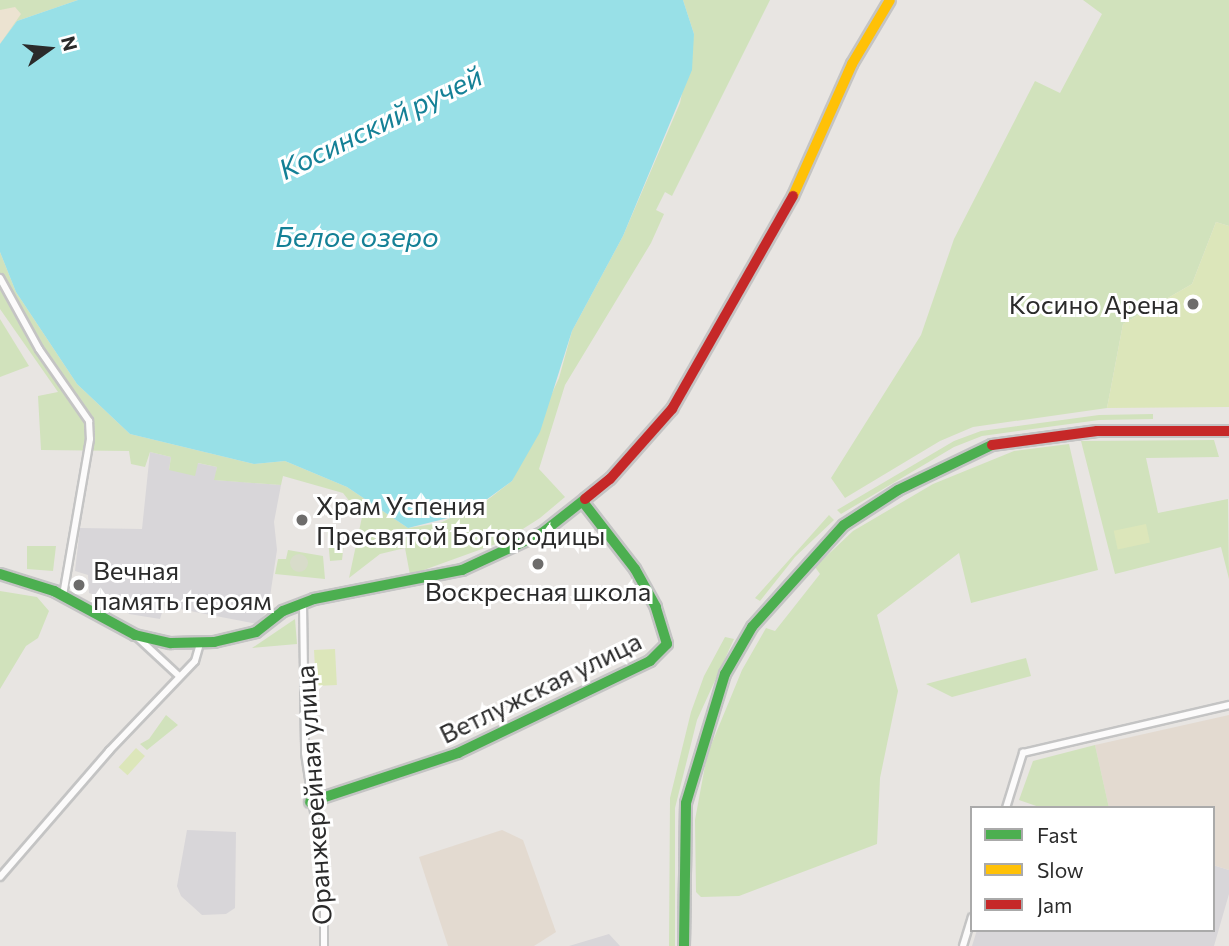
<!DOCTYPE html>
<html>
<head>
<meta charset="utf-8">
<style>
  body { margin:0 }
  #map { position:relative; width:1229px; height:946px; overflow:hidden; background:#e8e5e2; font-family:Commissioner,sans-serif }
  div>[style] { position:absolute }
  [style*='--x'] { left:calc(var(--x)*1px); top:calc(var(--y)*1px); width:calc(var(--w)*1px); rotate:calc(var(--a)*1deg) }
  .industrial>* { inset:0; background:#d8d6d9 }
  .education>* { inset:0; background:#e3dad0 }
  .green>* { inset:0; background:#d1e2bc }
  .sand>* { inset:0; background:#ece3d1 }
  .cemetery>* { inset:0; background:#d8dcca }
  .round { border-radius:50% }
  .pitch>* { inset:0; background:#dce6ba; transform-origin:0 0 }
  .water>* { inset:0; background:#98e0e7 }
  .roads { filter:drop-shadow(2px 0 #c4c4c4) drop-shadow(-2px 0 #c4c4c4) drop-shadow(0 2px #c4c4c4) drop-shadow(0 -2px #c4c4c4) }
  .street>* { height:6px; margin:-3px; padding:0 3px; transform-origin:3px; border-radius:3px; background:#fcfbfb }
  .fast>* { height:10px; margin:-5px; padding:0 5px; transform-origin:5px; border-radius:5px; background:#4caf50 }
  .slow>* { height:10px; margin:-5px; padding:0 5px; transform-origin:5px; border-radius:5px; background:#ffc107 }
  .jam>* { height:10px; margin:-5px; padding:0 5px; transform-origin:5px; border-radius:5px; background:#c62828 }
  .dots>* { width:19px; height:19px; translate:-50% -50%; box-sizing:border-box; border:4px solid #fff; border-radius:50% }
  span { translate:-50% -50%; white-space:nowrap; text-align:center; line-height:1.15; -webkit-text-stroke:6px #fff; paint-order:stroke }
  .poi-label { font-size:26px; color:#2b2b2b }
  .right { translate:-100% -50%; text-align:right }
  .left { translate:0 -50%; text-align:left }
  .street-label { font-size:26px; color:#2b2b2b }
  .water-label { font-size:28px; color:#148096; font-style:italic }
  .legend { position:absolute; left:970px; top:806px; width:245px; height:126px; box-sizing:border-box; background:#fff; border:2px solid #aaa; margin:0; padding:9px 12px; list-style:none; font-size:21px; color:#2b2b2b }
  .legend li { display:flex; align-items:center; gap:14px; height:35px }
  .legend b { width:35px; border:2px solid #aaa }
  .north { position:absolute; left:14px; top:14px; width:70px; height:70px; -webkit-text-stroke:5px #fff; paint-order:stroke; rotate:75deg; font-size:19px; font-weight:700; line-height:28px; text-align:center; color:#2b2b2b }
  .north::after { content:''; display:block; margin:auto; width:24px; height:32px; background:#2b2b2b; clip-path:polygon(50% 0,100% 100%,50% 72%,0 100%) }
</style>
</head>
<body>
<div id="map">
  <div class="industrial">
    <div style="clip-path:polygon(150px 452px,171px 457px,169px 470px,197px 463px,217px 467px,215px 480px,281px 485px,274px 522px,277px 550px,268px 610px,257px 624px,164px 606px,160px 619px,129px 614px,123px 605px,89px 593px,88px 575px,75px 571px,80px 528px,142px 529px)"></div>
    <div style="clip-path:polygon(187px 830px,236px 832px,235px 908px,226px 914px,202px 915px,181px 896px,177px 886px)"></div>
    <div style="clip-path:polygon(1213px 865px,1229px 870px,1229px 894px,1214px 946px,972px 946px,977px 930px,1213px 930px)"></div>
    <div style="clip-path:polygon(609px 934px,620px 946px,569px 946px)"></div>
  </div>
  <div class="education">
    <div style="clip-path:polygon(1229px 715px,1229px 870px,1213px 865px,1213px 808px,1109px 808px,1095px 745px)"></div>
    <div style="clip-path:polygon(502px 830px,523px 840px,556px 932px,534px 946px,448px 946px,419px 857px)"></div>
  </div>
  <div class="green">
    <div style="clip-path:polygon(0 0,78px 0,17px 21px,0 44px)"></div>
    <div style="clip-path:polygon(683px 0,770px 0,672px 196px,665px 192px,656px 210px,664px 214px,651px 243px,565px 385px,539px 469px,565px 497px,540px 518px,504px 541px,410px 575px,405px 548px,380px 554px,349px 578px,362px 517px,343px 493px,283px 476px,281px 485px,214px 480px,217px 467px,198px 463px,195px 476px,169px 470px,171px 457px,150px 452px,145px 467px,131px 464px,129px 451px,41px 450px,38px 396px,58px 392px,0 309px,0 252px,16px 292px,77px 384px,130px 434px,254px 464px,285px 461px,347px 487px,408px 528px,440px 523px,486px 501px,512px 481px,559px 378px,572px 331px,623px 236px,680px 103px,694px 34px)"></div>
    <div style="clip-path:polygon(1083px 0,1229px 0,1229px 226px,1216px 222px,1192px 284px,1123px 324px,1107px 408px,973px 427px,940px 441px,845px 498px,831px 478px,921px 335px,954px 239px,1035px 81px,1060px 93px,1102px 14px)"></div>
    <div style="clip-path:polygon(0 319px,29px 366px,0 377px)"></div>
    <div style="clip-path:polygon(1153px 414px,1153px 419px,1099px 420px,982px 436px,954px 447px,841px 514px,837px 510px,954px 441px,981px 431px,1099px 415px)"></div>
    <div style="clip-path:polygon(1214px 440px,1219px 457px,1146px 458px,1158px 513px,1228px 499px,1229px 579px,1221px 547px,1115px 574px,1081px 441px)"></div>
    <div style="clip-path:polygon(1069px 444px,1098px 570px,971px 603px,959px 553px,877px 615px,898px 691px,880px 778px,877px 844px,739px 896px,701px 897px,696px 892px,695px 820px,707px 755px,742px 670px,766px 628px,775px 631px,820px 574px,815px 567px,853px 531px,933px 484px,1014px 451px)"></div>
    <div style="clip-path:polygon(829px 515px,834px 520px,795px 557px,760px 601px,755px 598px)"></div>
    <div style="clip-path:polygon(327px 528px,344px 543px,342px 560px,330px 561px)"></div>
    <div style="clip-path:polygon(27px 546px,56px 546px,53px 571px,27px 569px)"></div>
    <div style="clip-path:polygon(288px 550px,323px 556px,325px 579px,275px 574px,278px 559px,286px 559px)"></div>
    <div style="clip-path:polygon(0 591px,37px 597px,49px 611px,38px 638px,26px 646px,0 689px)"></div>
    <div style="clip-path:polygon(295px 619px,297px 644px,252px 648px)"></div>
    <div style="clip-path:polygon(725px 637px,734px 639px,697px 720px,675px 808px,675px 946px,669px 946px,670px 798px,691px 712px,704px 676px)"></div>
    <div style="clip-path:polygon(1026px 658px,1031px 676px,952px 697px,926px 684px)"></div>
    <div style="clip-path:polygon(166px 715px,178px 725px,147px 750px,140px 744px,149px 739px)"></div>
    <div style="clip-path:polygon(1095px 745px,1109px 808px,1042px 808px,1019px 800px,1033px 761px)"></div>
  </div>
  <div class="sand">
    <div style="clip-path:polygon(15px 7px,21px 14px,0 44px,0 10px)"></div>
  </div>
  <div class="cemetery">
    <div class="round" style="left:290px;top:554px;width:18px;height:18px"></div>
  </div>
  <div class="pitch">
    <div style="clip-path:polygon(1216px 222px,1229px 226px,1229px 407px,1107px 408px,1123px 324px,1192px 284px)"></div>
    <div style="left:1146px;top:524px;width:19px;height:33px;rotate:78deg"></div>
    <div style="left:335px;top:649px;width:36px;height:21px;rotate:87deg"></div>
    <div style="left:136px;top:748px;width:12px;height:26px;rotate:42deg"></div>
  </div>
  <div class="water">
    <div style="clip-path:polygon(78px 0,683px 0,694px 34px,692px 70px,623px 236px,572px 331px,540px 432px,512px 481px,468px 513px,408px 528px,347px 487px,285px 461px,254px 464px,130px 434px,77px 384px,16px 292px,0 252px,0 44px,17px 21px)"></div>
  </div>
  <div class="roads">
    <div class="street">
      <div style="--x:0;--y:278;--w:81;--a:61.2"></div>
      <div style="--x:39;--y:349;--w:88;--a:55.2"></div>
      <div style="--x:89;--y:421;--w:18;--a:87"></div>
      <div style="--x:90;--y:439;--w:158;--a:99.8"></div>
      <div style="--x:303;--y:603;--w:150;--a:89.2"></div>
      <div style="--x:305;--y:753;--w:125;--a:81.3"></div>
      <div style="--x:324;--y:877;--w:69;--a:90"></div>
      <div style="--x:136;--y:636;--w:57;--a:42.9"></div>
      <div style="--x:1006;--y:808;--w:58;--a:-72.8"></div>
      <div style="--x:1023;--y:753;--w:212;--a:-13.1"></div>
      <div style="--x:0;--y:877;--w:167;--a:-49.1"></div>
      <div style="--x:109;--y:751;--w:124;--a:-46.3"></div>
      <div style="--x:195;--y:661;--w:19;--a:-74"></div>
      <div style="--x:963;--y:946;--w:30;--a:-73"></div>
    </div>
    <div class="fast">
      <div style="--x:0;--y:574;--w:57;--a:17.5"></div>
      <div style="--x:54;--y:591;--w:92;--a:28.5"></div>
      <div style="--x:135;--y:635;--w:37;--a:13"></div>
      <div style="--x:171;--y:643;--w:43;--a:-1.3"></div>
      <div style="--x:214;--y:642;--w:43;--a:-13.4"></div>
      <div style="--x:256;--y:632;--w:34;--a:-38"></div>
      <div style="--x:283;--y:611;--w:33;--a:-21"></div>
      <div style="--x:314;--y:599;--w:151;--a:-11.1"></div>
      <div style="--x:462;--y:570;--w:88;--a:-24.8"></div>
      <div style="--x:542;--y:533;--w:55;--a:-38.3"></div>
      <div style="--x:310;--y:802;--w:156;--a:-18.3"></div>
      <div style="--x:458;--y:753;--w:213;--a:-25.6"></div>
      <div style="--x:650;--y:661;--w:24;--a:-45"></div>
      <div style="--x:667;--y:644;--w:39;--a:-107"></div>
      <div style="--x:656;--y:607;--w:43;--a:-118.9"></div>
      <div style="--x:635;--y:569;--w:85;--a:-127.8"></div>
      <div style="--x:684;--y:946;--w:143;--a:-89.2"></div>
      <div style="--x:686;--y:803;--w:135;--a:-73.2"></div>
      <div style="--x:725;--y:674;--w:54;--a:-60.1"></div>
      <div style="--x:752;--y:627;--w:137;--a:-48"></div>
      <div style="--x:844;--y:525;--w:64;--a:-32.9"></div>
      <div style="--x:898;--y:490;--w:104;--a:-25.6"></div>
    </div>
    <div class="slow">
      <div style="--x:793;--y:196;--w:145;--a:-65.9"></div>
      <div style="--x:852;--y:64;--w:74;--a:-59.3"></div>
    </div>
    <div class="jam">
      <div style="--x:992;--y:445;--w:106;--a:-7.6"></div>
      <div style="--x:1097;--y:431;--w:132;--a:0"></div>
      <div style="--x:585;--y:499;--w:32;--a:-39"></div>
      <div style="--x:610;--y:479;--w:94;--a:-48.5"></div>
      <div style="--x:672;--y:409;--w:245;--a:-60.4"></div>
    </div>
  </div>
  <div class="dots">
    <div style="left:1193px;top:304px;background:#6d6c6b"></div>
    <div style="left:302px;top:520px;background:#6d6c6b"></div>
    <div style="left:538px;top:564px;background:#6d6c6b"></div>
    <div style="left:79px;top:585px;background:#6d6c6b"></div>
  </div>
  <div class="poi-label">
    <span class="right" style="left:1179px;top:304px">Косино Арена</span>
    <span class="left" style="left:316px;top:520px">Храм Успения<br>Пресвятой Богородицы</span>
    <span class="left" style="left:93px;top:585px">Вечная<br>память героям</span>
    <span style="left:538px;top:591px">Воскресная школа</span>
  </div>
  <div class="street-label">
    <span style="left:540px;top:687px;rotate:-26deg">Ветлужская улица</span>
    <span style="left:313px;top:795px;rotate:-94deg">Оранжерейная улица</span>
  </div>
  <div class="water-label">
    <span style="left:380px;top:122px;rotate:-26deg">Косинский ручей</span>
    <span style="left:357px;top:236px">Белое озеро</span>
  </div>
  <ul class="legend">
  <li><b style="height:9px;background:#4caf50"></b>Fast</li>
  <li><b style="height:9px;background:#ffc107"></b>Slow</li>
  <li><b style="height:9px;background:#c62828"></b>Jam</li>
  </ul>
  <div class="north">N</div>
</div>
</body>
</html>
